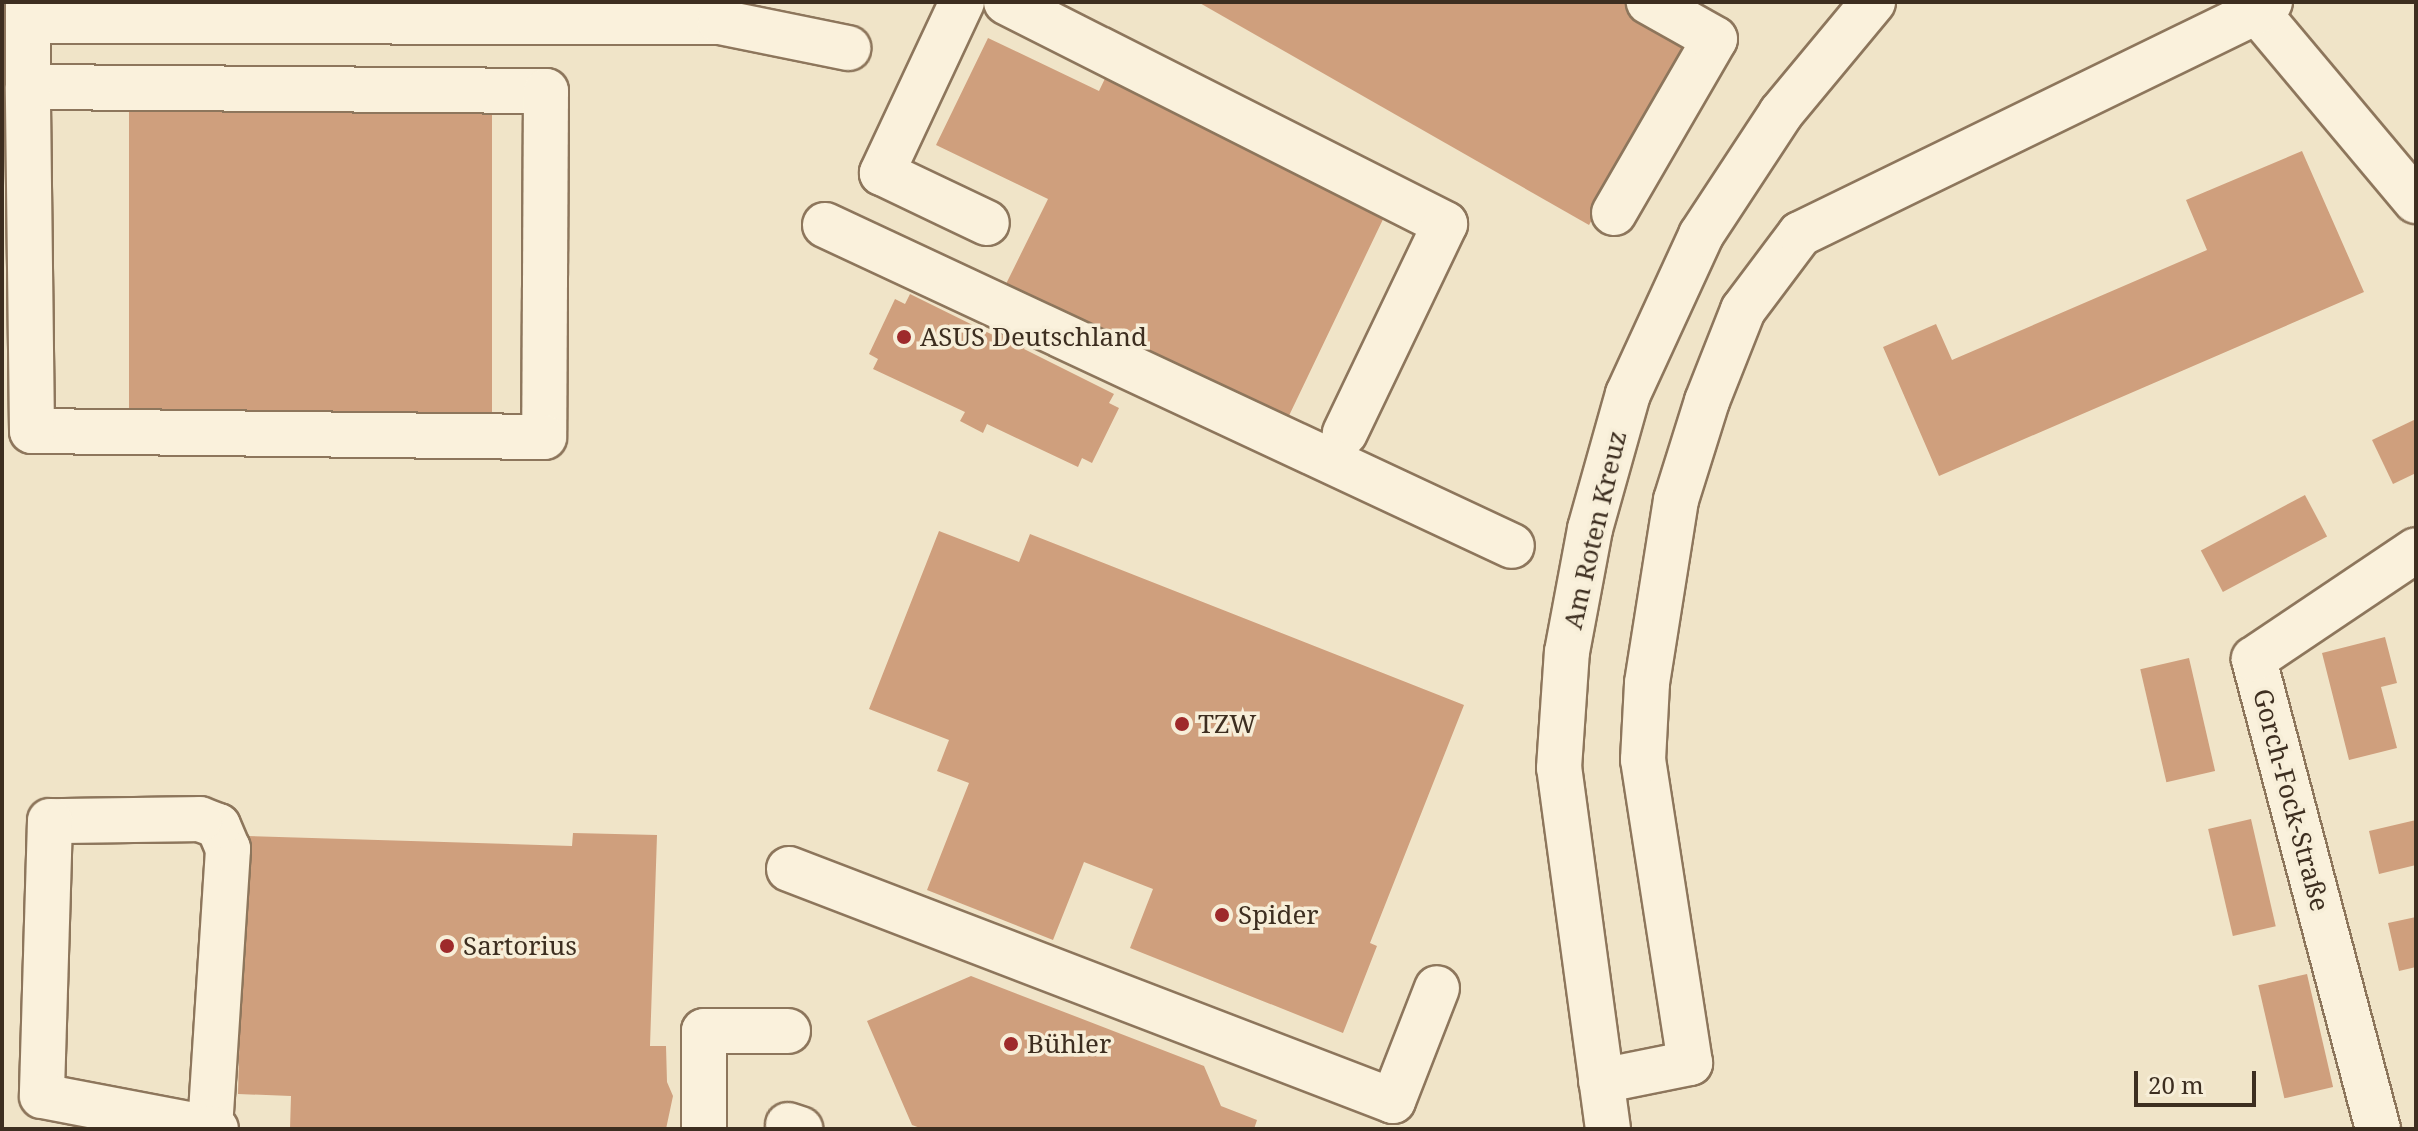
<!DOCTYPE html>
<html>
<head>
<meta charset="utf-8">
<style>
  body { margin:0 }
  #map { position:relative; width:2418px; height:1131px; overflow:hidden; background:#f0e4c8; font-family:"Noto Serif",serif }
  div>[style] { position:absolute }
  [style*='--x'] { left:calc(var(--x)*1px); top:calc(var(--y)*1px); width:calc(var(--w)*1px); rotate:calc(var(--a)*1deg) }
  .building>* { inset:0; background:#cf9f7d; transform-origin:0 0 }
  .roads { filter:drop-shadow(2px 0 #8d765c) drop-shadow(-2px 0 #8d765c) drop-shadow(0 2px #8d765c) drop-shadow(0 -2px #8d765c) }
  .minor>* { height:44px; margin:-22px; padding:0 22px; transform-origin:22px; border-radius:22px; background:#faf1dc }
  .dots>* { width:22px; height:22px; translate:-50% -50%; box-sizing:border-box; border:4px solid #f7eed8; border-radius:50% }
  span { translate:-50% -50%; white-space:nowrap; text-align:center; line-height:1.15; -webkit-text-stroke:7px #f7eed8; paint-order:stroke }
  .poi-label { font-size:26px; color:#3d2e20 }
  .left { translate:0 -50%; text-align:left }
  .street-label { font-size:26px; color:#3d2e20 }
  .frame { position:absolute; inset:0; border:4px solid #3d2e20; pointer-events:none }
  .scale { position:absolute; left:2134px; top:1071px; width:122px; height:36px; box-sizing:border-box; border:4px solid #3d2e20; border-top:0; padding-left:10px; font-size:24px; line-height:28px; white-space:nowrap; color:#3d2e20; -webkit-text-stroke:6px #f7eed8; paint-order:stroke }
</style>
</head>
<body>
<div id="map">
  <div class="building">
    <div style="clip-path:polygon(1198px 2px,1623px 2px,1694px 42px,1589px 225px)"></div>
    <div style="clip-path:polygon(988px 38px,1099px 91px,1110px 68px,1387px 211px,1285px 424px,1004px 288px,1048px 199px,936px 145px)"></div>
    <div style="left:129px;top:102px;width:363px;height:318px"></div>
    <div style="clip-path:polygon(2302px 151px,2364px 292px,1939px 476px,1883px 347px,1936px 324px,1952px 360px,2207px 250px,2186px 200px)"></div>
    <div style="clip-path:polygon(910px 294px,999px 338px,1004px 328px,1028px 340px,1024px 349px,1114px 394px,1109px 403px,1119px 408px,1092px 463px,1082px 458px,1078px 467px,987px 424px,983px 433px,960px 421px,965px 412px,873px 369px,878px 359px,869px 354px,895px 299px,905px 304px)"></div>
    <div style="clip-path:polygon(2416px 419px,2416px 473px,2393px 484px,2372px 440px)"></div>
    <div style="left:2305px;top:495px;width:47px;height:118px;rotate:62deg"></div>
    <div style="clip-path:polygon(939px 531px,1019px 562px,1030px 534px,1464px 705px,1370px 943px,1377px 946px,1343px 1033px,1130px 948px,1153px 889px,1084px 862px,1053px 940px,927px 890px,969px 783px,937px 771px,949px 740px,869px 709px)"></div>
    <div style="clip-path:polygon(2385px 637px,2397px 683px,2381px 687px,2397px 748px,2349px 760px,2322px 653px)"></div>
    <div style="left:2189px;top:658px;width:116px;height:50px;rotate:77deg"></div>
    <div style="left:2251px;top:819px;width:110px;height:44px;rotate:77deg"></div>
    <div style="clip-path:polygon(2416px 820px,2416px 865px,2379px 874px,2369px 831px)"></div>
    <div style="clip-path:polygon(573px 833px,657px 835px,650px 1046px,666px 1046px,667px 1082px,673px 1096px,666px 1129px,290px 1129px,291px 1096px,238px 1094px,245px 836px,572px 846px)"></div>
    <div style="clip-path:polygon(2416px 917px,2416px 967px,2399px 971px,2388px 923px)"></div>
    <div style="left:2307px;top:974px;width:116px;height:50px;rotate:77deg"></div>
    <div style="clip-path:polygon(971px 976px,1204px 1066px,1221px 1106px,1257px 1120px,1254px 1129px,923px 1129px,912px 1125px,867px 1021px)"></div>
  </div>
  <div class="roads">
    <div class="minor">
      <div style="--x:962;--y:2;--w:189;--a:115.1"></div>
      <div style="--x:882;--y:173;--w:116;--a:25.5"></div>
      <div style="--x:1006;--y:2;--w:492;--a:26.8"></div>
      <div style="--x:1445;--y:224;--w:232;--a:115.6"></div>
      <div style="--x:2249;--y:2;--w:260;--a:50"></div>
      <div style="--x:28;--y:21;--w:692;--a:0.08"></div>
      <div style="--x:720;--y:22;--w:131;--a:11.5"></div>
      <div style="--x:28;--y:87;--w:518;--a:0.44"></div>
      <div style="--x:546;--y:91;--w:346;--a:90.3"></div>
      <div style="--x:544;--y:437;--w:512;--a:-179.33"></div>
      <div style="--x:32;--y:431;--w:344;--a:-90.7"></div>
      <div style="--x:28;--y:87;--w:85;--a:-90"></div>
      <div style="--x:1614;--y:213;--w:201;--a:-59.9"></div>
      <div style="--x:1715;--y:39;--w:76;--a:-150.7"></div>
      <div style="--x:825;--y:225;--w:758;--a:25.04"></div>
      <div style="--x:789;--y:869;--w:647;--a:21.01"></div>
      <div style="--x:1393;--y:1101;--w:121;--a:-68.7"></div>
      <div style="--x:1601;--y:1081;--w:91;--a:-11.4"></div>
      <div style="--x:1690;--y:1063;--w:307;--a:-98.8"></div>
      <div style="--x:1643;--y:760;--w:77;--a:-87"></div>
      <div style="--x:1647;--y:683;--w:185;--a:-81"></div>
      <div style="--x:1676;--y:500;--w:104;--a:-72.6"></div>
      <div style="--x:1707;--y:401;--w:98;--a:-68.4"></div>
      <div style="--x:1743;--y:310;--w:95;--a:-53.1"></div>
      <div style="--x:1800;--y:234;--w:509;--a:-25.96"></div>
      <div style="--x:2258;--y:11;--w:15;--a:-37"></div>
      <div style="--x:788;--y:1125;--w:13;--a:18"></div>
      <div style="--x:210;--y:1128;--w:280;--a:-86.3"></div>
      <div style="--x:228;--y:849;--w:25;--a:-113"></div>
      <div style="--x:218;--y:826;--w:19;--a:-159"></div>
      <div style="--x:200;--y:819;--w:150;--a:179.2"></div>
      <div style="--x:50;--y:821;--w:275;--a:91.7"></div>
      <div style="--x:42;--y:1096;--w:171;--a:10.8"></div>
      <div style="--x:210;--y:1128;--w:6;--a:9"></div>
      <div style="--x:704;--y:1129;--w:98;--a:-90"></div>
      <div style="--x:704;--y:1031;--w:84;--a:0"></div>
      <div style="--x:1608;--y:1129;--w:364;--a:-97.7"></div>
      <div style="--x:1559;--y:768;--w:116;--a:-86.1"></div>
      <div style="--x:1567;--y:652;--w:125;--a:-79.4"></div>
      <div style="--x:1590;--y:529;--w:140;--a:-74.3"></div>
      <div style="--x:1628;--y:394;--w:175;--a:-65.3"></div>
      <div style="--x:1701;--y:235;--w:146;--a:-56.7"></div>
      <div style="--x:1781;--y:113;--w:144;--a:-50.3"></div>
      <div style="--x:2378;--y:1129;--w:486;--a:-104.8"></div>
      <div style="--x:2254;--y:659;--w:195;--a:-33.9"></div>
    </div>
  </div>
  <div class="dots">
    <div style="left:904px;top:337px;background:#9e2a2b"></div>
    <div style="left:1182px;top:724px;background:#9e2a2b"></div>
    <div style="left:1222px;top:915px;background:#9e2a2b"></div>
    <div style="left:447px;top:946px;background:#9e2a2b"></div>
    <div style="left:1011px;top:1044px;background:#9e2a2b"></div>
  </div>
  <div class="poi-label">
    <span class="left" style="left:920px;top:337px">ASUS Deutschland</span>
    <span class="left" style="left:1198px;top:724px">TZW</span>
    <span class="left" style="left:1238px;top:915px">Spider</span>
    <span class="left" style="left:463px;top:946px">Sartorius</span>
    <span class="left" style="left:1027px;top:1044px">Bühler</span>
  </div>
  <div class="street-label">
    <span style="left:1595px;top:530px;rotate:-77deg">Am Roten Kreuz</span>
    <span style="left:2291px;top:800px;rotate:75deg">Gorch-Fock-Straße</span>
  </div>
  <div class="frame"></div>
  <div class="scale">20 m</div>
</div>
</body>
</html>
